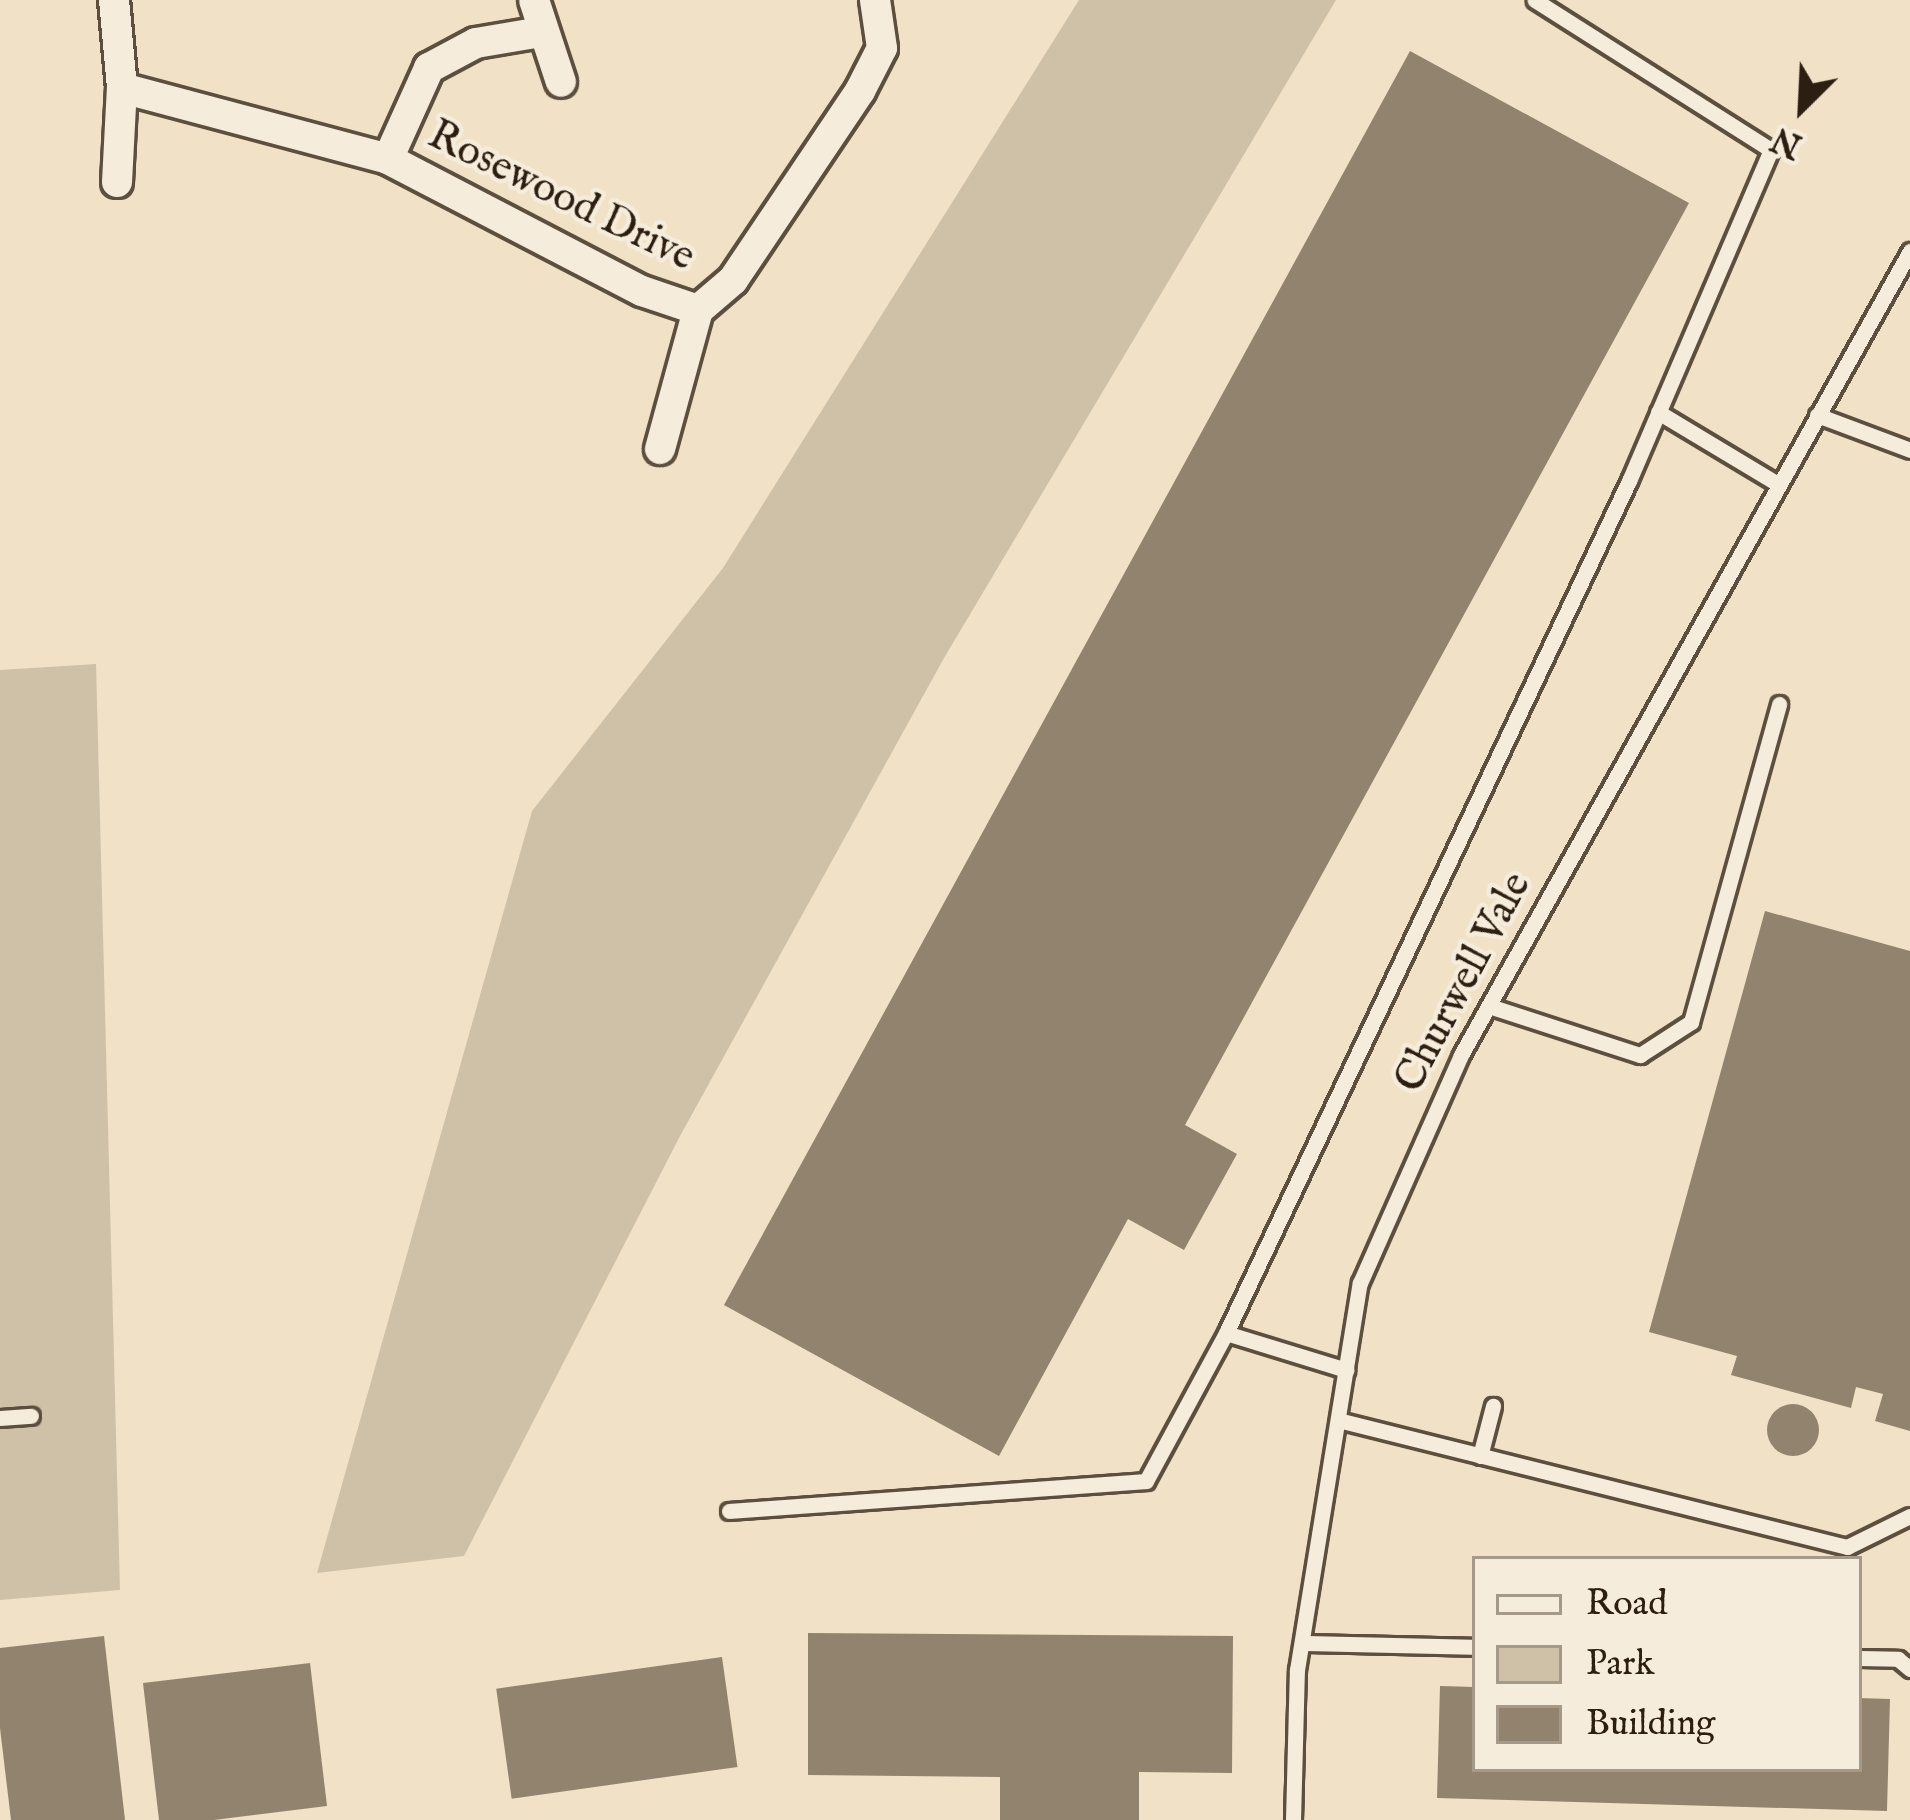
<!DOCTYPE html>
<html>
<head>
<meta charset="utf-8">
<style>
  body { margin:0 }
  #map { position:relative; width:1910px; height:1820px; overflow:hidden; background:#f0e1c7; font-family:"IM FELL English",serif }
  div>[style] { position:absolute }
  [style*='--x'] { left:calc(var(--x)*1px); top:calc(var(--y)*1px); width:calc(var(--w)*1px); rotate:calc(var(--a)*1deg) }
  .green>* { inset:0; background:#cfc0a8 }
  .building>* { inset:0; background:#92836f; transform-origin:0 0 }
  .round { border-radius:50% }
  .roads { filter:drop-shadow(3px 0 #5d4f3e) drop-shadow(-3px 0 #5d4f3e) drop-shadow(0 3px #5d4f3e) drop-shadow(0 -3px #5d4f3e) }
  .service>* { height:15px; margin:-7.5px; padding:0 7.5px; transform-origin:7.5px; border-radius:7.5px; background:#f5ecdb }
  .minor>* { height:30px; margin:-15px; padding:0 15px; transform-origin:15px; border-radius:15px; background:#f5ecdb }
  span { translate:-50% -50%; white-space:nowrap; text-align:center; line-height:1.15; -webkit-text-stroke:9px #f5ecdb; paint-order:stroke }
  .street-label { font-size:42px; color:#2c1e10 }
  .legend { position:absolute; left:1472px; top:1556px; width:390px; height:216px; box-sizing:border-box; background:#f5ecdb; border:3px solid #a59a8a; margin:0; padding:15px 21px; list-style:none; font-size:36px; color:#2c1e10 }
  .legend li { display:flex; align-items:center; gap:24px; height:60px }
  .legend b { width:60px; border:3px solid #a59a8a }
  .north { position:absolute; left:1742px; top:48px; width:120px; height:120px; -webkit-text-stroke:9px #f5ecdb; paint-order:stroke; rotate:204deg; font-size:33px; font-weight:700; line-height:48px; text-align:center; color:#2c1e10 }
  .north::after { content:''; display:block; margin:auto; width:42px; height:54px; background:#2c1e10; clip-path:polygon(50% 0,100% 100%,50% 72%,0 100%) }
</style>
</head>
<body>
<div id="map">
  <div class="green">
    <div style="clip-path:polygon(1079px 0,1336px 0,944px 658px,680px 1136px,464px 1556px,317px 1573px,532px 811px,723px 568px)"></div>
    <div style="clip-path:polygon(96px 664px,120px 1590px,0 1600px,0 670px)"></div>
  </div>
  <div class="building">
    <div style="clip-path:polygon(1410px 51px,1689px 203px,1185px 1125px,1237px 1154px,1184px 1250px,1128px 1219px,999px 1456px,724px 1305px)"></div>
    <div style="clip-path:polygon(1765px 911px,1910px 951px,1910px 1431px,1875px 1421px,1883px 1394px,1856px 1387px,1851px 1408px,1731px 1375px,1737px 1356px,1649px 1332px)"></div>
    <div class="round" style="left:1767px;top:1404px;width:52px;height:52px"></div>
    <div style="clip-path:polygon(808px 1633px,1233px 1636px,1232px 1773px,1139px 1772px,1139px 1820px,1000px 1820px,1000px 1777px,808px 1775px)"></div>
    <div style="clip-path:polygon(104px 1636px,125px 1820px,11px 1820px,0 1728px,0 1648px)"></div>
    <div style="left:722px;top:1657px;width:111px;height:228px;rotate:82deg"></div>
    <div style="clip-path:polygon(310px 1663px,327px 1806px,214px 1820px,159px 1820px,143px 1683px)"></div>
    <div style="clip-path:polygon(1440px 1686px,1475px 1687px,1475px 1769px,1859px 1769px,1859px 1698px,1890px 1699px,1887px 1811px,1437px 1798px)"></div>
  </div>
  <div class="roads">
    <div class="service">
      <div style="--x:1658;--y:412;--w:140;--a:31"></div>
      <div style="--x:1817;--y:415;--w:99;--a:20.6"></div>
      <div style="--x:1489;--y:1006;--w:159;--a:18"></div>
      <div style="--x:1640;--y:1055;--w:61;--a:-32.9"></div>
      <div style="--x:1691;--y:1022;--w:330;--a:-74.5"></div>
      <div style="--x:1226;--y:1333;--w:943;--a:-64.69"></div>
      <div style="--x:1629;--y:481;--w:360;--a:-66.8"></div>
      <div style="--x:1771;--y:150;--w:280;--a:-147.6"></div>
      <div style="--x:0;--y:1418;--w:31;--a:-4"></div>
      <div style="--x:1338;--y:1420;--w:525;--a:14.01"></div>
      <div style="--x:1847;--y:1547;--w:70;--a:-26.2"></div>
      <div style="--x:1480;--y:1456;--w:52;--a:-75.4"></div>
      <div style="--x:729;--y:1511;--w:418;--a:-4.1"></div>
      <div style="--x:1146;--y:1481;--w:168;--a:-61.6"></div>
      <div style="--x:1226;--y:1333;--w:126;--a:17.1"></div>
      <div style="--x:1302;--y:1643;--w:173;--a:1.3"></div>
      <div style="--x:1859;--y:1658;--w:39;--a:1"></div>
      <div style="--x:1898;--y:1659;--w:16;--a:40"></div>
      <div style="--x:1293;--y:1820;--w:150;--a:-88.5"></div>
      <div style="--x:1297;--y:1670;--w:392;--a:-80.8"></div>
      <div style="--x:1360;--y:1283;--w:249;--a:-66.1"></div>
      <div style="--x:1461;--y:1055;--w:921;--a:-60.82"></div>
    </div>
    <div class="minor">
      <div style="--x:114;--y:0;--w:88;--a:84.8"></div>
      <div style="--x:122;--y:88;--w:275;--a:14.9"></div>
      <div style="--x:388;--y:159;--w:286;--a:27.5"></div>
      <div style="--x:642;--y:291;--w:59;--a:18.7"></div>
      <div style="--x:698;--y:310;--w:46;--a:-40.6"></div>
      <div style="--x:733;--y:280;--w:228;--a:-56.1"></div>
      <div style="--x:860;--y:91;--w:48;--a:-62.9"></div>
      <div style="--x:882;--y:48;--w:49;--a:-98.3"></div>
      <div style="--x:534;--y:0;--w:86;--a:71.8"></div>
      <div style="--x:388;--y:159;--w:100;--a:-65.7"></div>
      <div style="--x:429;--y:68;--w:53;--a:-28"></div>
      <div style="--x:476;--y:43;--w:66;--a:-9.6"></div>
      <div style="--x:117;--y:182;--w:94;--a:-87"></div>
      <div style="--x:660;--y:449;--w:144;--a:-74.7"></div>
    </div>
  </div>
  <div class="street-label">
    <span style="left:561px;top:197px;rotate:26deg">Rosewood Drive</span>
    <span style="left:1464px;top:983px;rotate:-62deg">Churwell Vale</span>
  </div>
  <ul class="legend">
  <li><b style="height:15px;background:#f5ecdb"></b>Road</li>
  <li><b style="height:33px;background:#cfc0a8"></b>Park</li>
  <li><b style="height:33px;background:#92836f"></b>Building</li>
  </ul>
  <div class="north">N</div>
</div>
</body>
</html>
